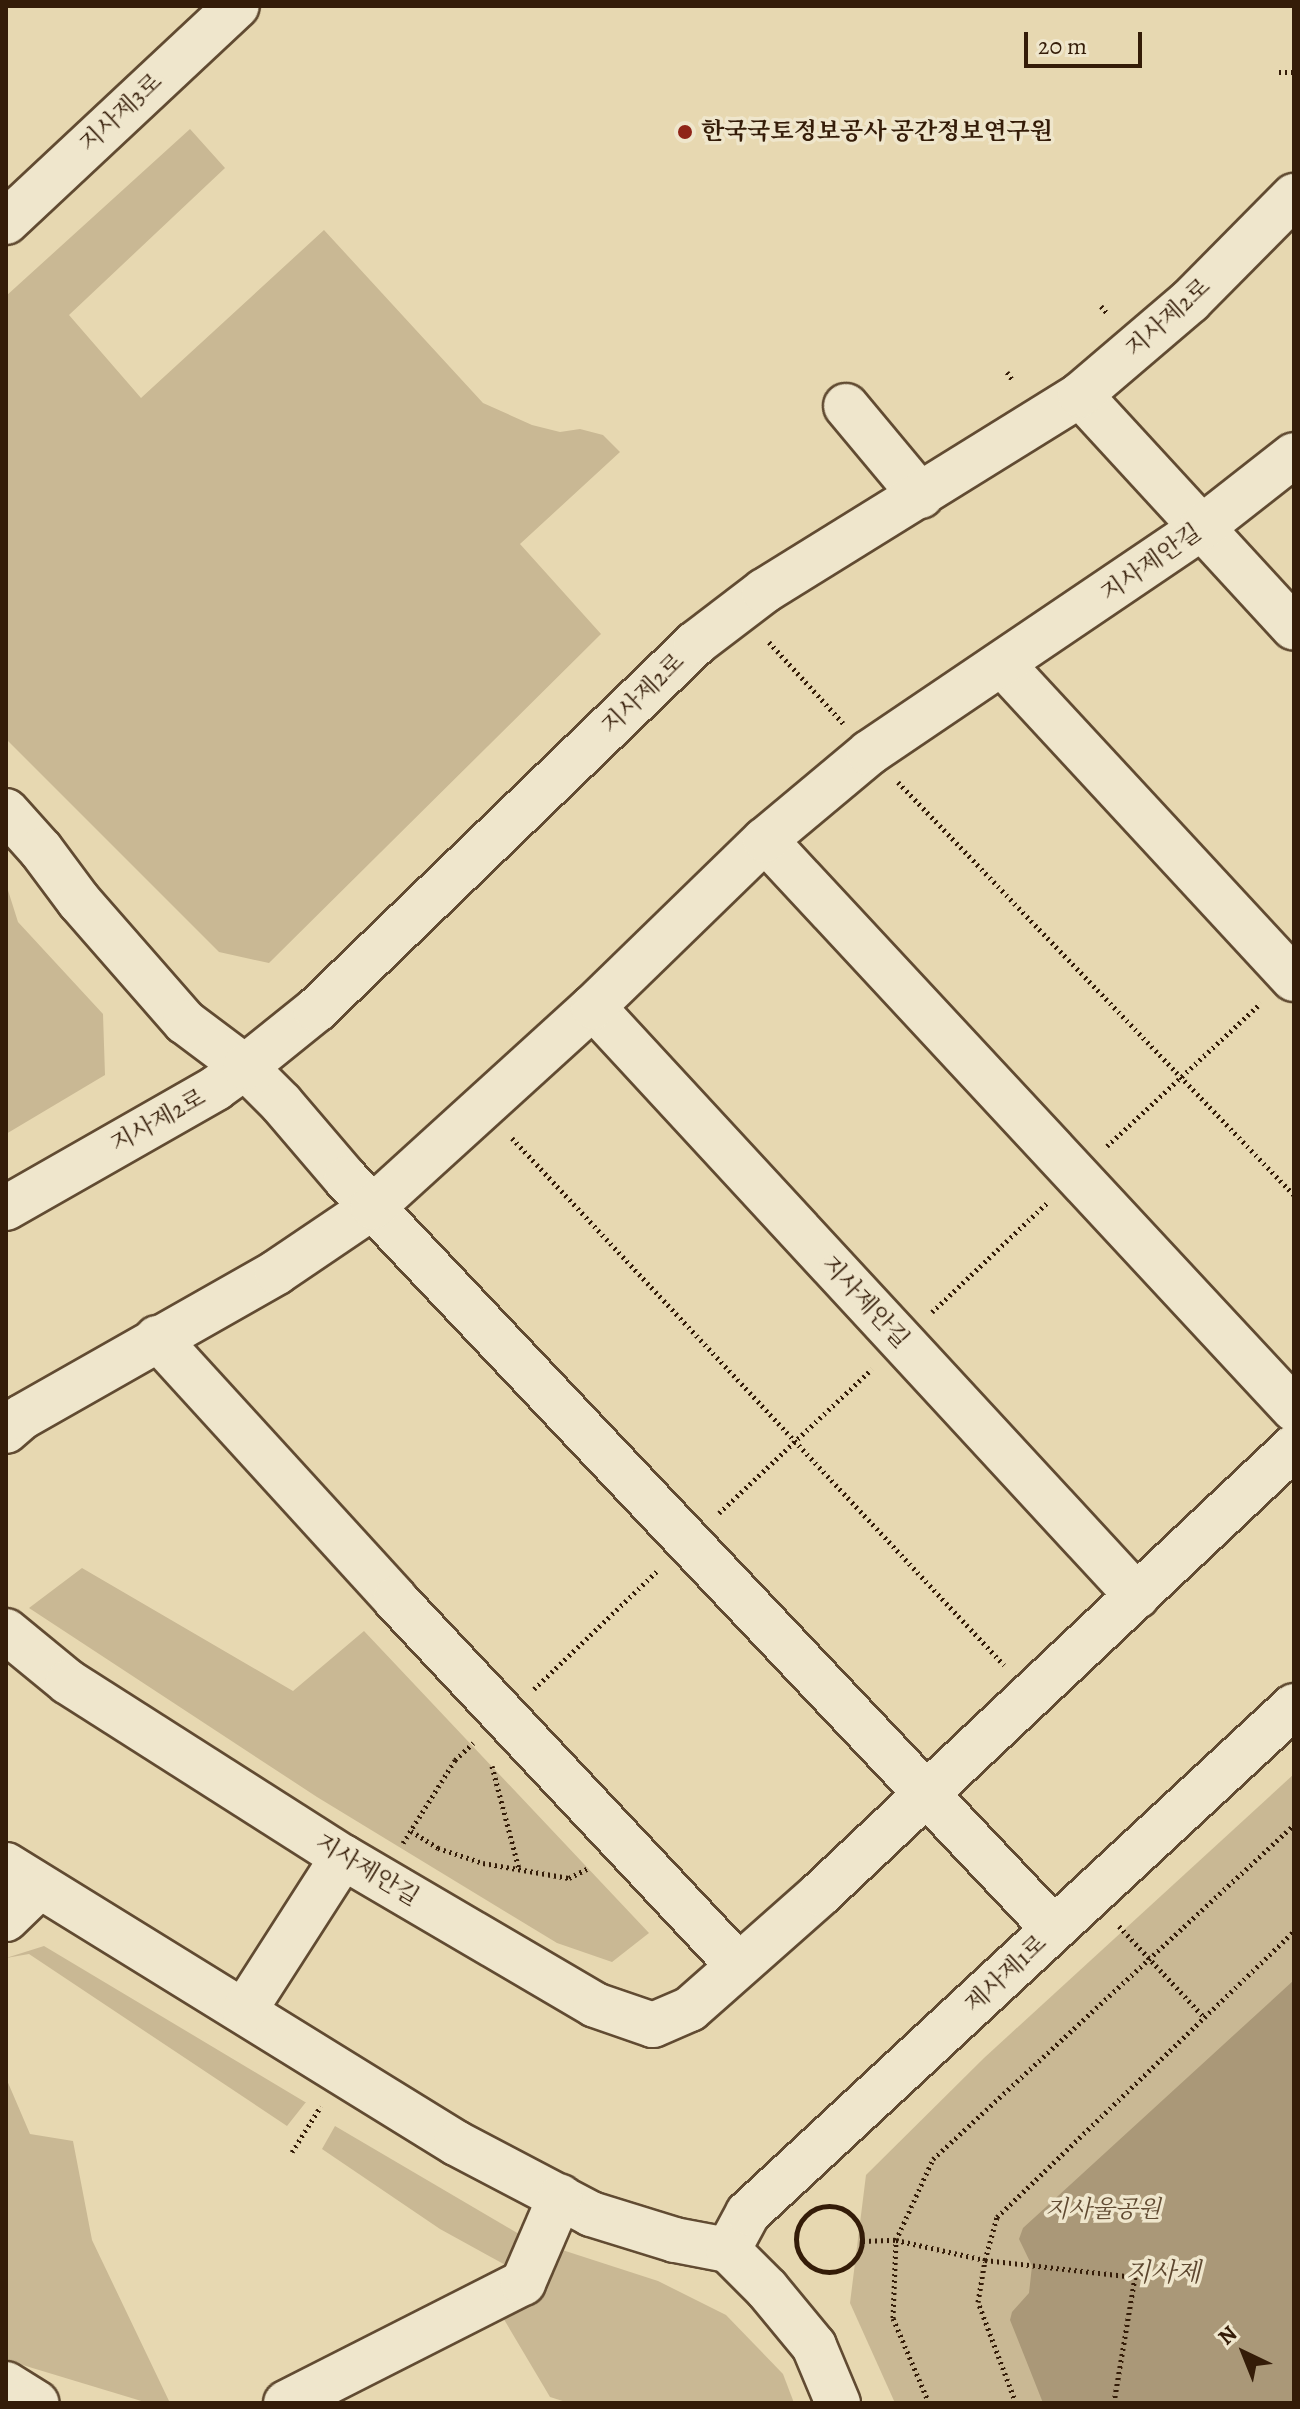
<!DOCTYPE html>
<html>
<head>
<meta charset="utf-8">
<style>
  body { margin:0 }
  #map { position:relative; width:1300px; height:2409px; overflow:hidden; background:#e7d8b1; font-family:Alegreya,"Noto Serif KR",serif }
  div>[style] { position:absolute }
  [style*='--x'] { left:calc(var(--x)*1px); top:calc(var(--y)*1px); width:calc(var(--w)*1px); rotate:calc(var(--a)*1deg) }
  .green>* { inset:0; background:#c9b894 }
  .water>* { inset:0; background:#aa9878 }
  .path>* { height:5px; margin-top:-2.5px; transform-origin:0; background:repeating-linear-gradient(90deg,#341c08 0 2px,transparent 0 6px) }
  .path>.ring { margin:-2.5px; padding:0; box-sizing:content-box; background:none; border:5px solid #341c08; border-radius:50% }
  .roads { filter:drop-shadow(2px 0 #614b32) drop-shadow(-2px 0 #614b32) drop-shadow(0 2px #614b32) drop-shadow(0 -2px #614b32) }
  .minor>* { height:44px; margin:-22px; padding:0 22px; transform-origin:22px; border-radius:22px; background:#efe6cc }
  .dots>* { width:22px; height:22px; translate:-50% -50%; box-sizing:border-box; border:4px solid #efe6cc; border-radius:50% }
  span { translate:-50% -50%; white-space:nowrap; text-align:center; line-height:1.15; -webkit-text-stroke:7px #efe6cc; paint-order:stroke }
  .street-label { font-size:24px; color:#341c08 }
  .poi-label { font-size:24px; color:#341c08; font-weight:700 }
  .left { translate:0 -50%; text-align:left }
  .park-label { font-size:24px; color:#614b32; font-style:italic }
  .water-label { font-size:26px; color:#5d472f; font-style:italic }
  .frame { position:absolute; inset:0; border:8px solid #341c08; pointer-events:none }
  .north { position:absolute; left:1204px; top:2313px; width:80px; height:80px; -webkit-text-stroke:6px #efe6cc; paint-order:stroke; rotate:317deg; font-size:22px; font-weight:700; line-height:32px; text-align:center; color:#341c08 }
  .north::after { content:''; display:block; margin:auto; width:28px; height:36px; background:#341c08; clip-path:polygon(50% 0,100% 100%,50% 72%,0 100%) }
  .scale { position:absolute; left:1024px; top:32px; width:118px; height:36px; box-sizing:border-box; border:4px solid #341c08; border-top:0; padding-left:10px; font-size:24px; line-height:28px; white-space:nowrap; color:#341c08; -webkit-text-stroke:6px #efe6cc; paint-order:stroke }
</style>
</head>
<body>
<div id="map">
  <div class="green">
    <div style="clip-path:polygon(190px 129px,225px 168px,69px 315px,141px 398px,324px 230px,483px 403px,532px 425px,560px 432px,580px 429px,603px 435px,620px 452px,520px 544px,601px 634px,269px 963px,219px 952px,6px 739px,6px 296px)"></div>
    <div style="clip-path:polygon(6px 884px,18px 922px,103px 1014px,105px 1075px,6px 1134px)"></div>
    <div style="clip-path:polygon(82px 1568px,293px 1691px,364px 1631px,649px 1933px,612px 1962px,557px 1943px,317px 1797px,29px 1608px)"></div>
    <div style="clip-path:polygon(1294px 1774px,1294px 2403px,895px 2403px,850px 2303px,866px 2175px,984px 2058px)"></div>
    <div style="clip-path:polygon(44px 1946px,305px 2102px,306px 2102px,287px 2126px,29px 1954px,6px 1958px)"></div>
    <div style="clip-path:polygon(6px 2078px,30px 2134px,73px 2141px,92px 2240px,170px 2403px,148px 2403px,6px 2360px)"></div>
    <div style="clip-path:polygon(335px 2126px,524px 2237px,509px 2267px,440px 2229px,322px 2149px)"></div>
    <div style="clip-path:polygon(550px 2246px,658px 2281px,726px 2315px,783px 2374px,794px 2403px,569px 2403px,550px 2397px,499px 2311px)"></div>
  </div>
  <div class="water">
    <div style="clip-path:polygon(1294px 1980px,1294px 2403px,1043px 2403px,1010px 2320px,1012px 2312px,1029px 2293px,1032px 2266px,1019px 2239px,1023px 2228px)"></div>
  </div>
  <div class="path">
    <div style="--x:1279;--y:72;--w:15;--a:0"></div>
    <div style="--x:1101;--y:306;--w:11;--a:49"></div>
    <div style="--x:1007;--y:372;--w:11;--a:56"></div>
    <div style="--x:769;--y:642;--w:110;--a:47.6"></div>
    <div style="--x:898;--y:782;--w:572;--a:46.2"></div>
    <div style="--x:512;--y:1138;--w:721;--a:46.97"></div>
    <div style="--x:1107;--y:1146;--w:210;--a:-42.9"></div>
    <div style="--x:932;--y:1312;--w:158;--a:-43.5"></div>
    <div style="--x:719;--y:1513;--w:210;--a:-43.3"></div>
    <div style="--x:534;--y:1689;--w:173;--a:-43.8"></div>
    <div style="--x:492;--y:1766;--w:106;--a:75.3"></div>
    <div style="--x:411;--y:1831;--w:32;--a:32"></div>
    <div style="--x:438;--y:1848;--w:47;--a:18.4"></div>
    <div style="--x:483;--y:1863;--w:87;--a:9.9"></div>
    <div style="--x:569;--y:1878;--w:22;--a:-27"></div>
    <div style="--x:403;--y:1843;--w:98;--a:-57.9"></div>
    <div style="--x:455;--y:1760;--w:25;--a:-43"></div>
    <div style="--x:1119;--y:1926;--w:123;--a:47"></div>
    <div style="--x:292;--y:2152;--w:54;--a:-57.8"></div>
    <div class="ring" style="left:796px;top:2206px;width:61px;height:61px"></div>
    <div style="--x:863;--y:2241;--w:33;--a:-2"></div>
    <div style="--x:896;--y:2240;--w:91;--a:12.7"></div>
    <div style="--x:985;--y:2260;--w:151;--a:6.5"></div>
    <div style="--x:1135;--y:2277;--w:128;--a:99.5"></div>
    <div style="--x:929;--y:2403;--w:92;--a:-113"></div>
    <div style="--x:893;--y:2318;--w:78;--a:-87.8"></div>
    <div style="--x:896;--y:2240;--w:89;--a:-65.4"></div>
    <div style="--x:933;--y:2159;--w:492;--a:-42.8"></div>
    <div style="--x:1016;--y:2403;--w:108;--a:-110.6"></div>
    <div style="--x:978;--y:2302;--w:43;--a:-80.5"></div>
    <div style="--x:985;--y:2260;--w:45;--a:-74.4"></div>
    <div style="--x:997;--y:2217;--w:412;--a:-43.9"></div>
  </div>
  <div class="roads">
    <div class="minor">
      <div style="--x:6;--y:222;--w:316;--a:-43.1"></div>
      <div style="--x:1080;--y:395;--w:316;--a:47.4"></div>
      <div style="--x:846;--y:406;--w:117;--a:50.2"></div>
      <div style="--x:1003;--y:665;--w:428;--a:47.2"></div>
      <div style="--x:6;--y:811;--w:52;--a:48.1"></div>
      <div style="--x:41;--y:850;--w:64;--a:53.3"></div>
      <div style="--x:79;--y:901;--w:161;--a:48.8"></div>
      <div style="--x:185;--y:1022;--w:75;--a:36.9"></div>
      <div style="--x:245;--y:1067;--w:51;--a:45"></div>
      <div style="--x:281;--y:1103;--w:100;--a:49.5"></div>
      <div style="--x:346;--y:1179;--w:1031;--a:46.65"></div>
      <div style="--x:765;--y:840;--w:777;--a:47.09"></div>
      <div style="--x:593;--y:1007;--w:802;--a:47.27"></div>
      <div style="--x:6;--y:1208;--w:242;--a:-29.7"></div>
      <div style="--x:216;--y:1088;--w:36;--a:-36"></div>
      <div style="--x:245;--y:1067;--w:91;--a:-38.8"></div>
      <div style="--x:316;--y:1010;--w:528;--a:-44"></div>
      <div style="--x:696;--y:643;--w:86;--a:-37.4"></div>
      <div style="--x:764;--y:591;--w:372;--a:-31.8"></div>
      <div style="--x:1080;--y:395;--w:145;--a:-40.5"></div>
      <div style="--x:1190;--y:301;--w:148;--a:-45.3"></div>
      <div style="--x:157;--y:1338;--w:353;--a:47.6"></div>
      <div style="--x:395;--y:1599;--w:502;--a:46.86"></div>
      <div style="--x:6;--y:1431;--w:21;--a:-41"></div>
      <div style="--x:22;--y:1417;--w:293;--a:-29.6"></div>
      <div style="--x:277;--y:1272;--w:116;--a:-34.1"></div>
      <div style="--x:373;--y:1207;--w:297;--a:-42.3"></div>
      <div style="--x:593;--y:1007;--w:240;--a:-44.2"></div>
      <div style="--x:765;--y:840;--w:136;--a:-39.9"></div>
      <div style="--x:869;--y:753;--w:401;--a:-34.1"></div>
      <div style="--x:1201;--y:528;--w:118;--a:-38.1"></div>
      <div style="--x:6;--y:1631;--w:80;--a:39.4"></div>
      <div style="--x:68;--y:1682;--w:326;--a:32.5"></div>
      <div style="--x:343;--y:1857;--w:292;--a:30.4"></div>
      <div style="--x:595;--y:2005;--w:61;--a:19"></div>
      <div style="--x:653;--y:2025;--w:40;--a:-23.4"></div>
      <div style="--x:690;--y:2009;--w:174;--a:-41.5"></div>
      <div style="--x:820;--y:1894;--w:652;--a:-43.32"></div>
      <div style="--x:6;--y:1865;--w:529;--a:31.71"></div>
      <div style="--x:456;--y:2143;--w:153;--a:27.7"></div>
      <div style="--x:591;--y:2214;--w:88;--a:17.2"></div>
      <div style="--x:675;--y:2240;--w:54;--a:10.7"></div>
      <div style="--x:728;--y:2250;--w:55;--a:45"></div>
      <div style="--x:767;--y:2289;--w:74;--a:50.5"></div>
      <div style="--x:814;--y:2346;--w:62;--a:67.2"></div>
      <div style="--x:6;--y:1919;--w:45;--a:-44.1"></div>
      <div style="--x:244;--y:2011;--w:183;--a:-57.3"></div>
      <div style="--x:728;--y:2250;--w:42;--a:-61.6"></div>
      <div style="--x:748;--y:2213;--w:745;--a:-42.88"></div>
      <div style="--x:6;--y:2384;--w:36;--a:32"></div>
      <div style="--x:286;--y:2403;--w:266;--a:-26.9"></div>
      <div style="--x:523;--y:2283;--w:94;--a:-66.7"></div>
    </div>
  </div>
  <div class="dots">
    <div style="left:685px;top:132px;background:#8f2418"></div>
  </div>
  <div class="street-label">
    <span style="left:121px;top:113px;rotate:-43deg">지사제3로</span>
    <span style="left:1168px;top:318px;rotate:-42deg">지사제2로</span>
    <span style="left:1151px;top:563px;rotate:-35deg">지사제안길</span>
    <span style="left:643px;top:694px;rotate:-44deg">지사제2로</span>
    <span style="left:158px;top:1121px;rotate:-29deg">지사제2로</span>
    <span style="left:865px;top:1302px;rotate:47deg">지사제안길</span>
    <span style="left:367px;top:1870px;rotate:31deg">지사제안길</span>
    <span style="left:1006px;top:1974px;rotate:-43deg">제사제1로</span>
  </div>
  <div class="poi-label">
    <span class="left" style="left:701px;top:132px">한국국토정보공사 공간정보연구원</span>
  </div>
  <div class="park-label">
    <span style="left:1103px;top:2210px">지사울공원</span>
  </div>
  <div class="water-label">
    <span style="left:1163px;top:2273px">지사제</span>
  </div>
  <div class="frame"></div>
  <div class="north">N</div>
  <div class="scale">20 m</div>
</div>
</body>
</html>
